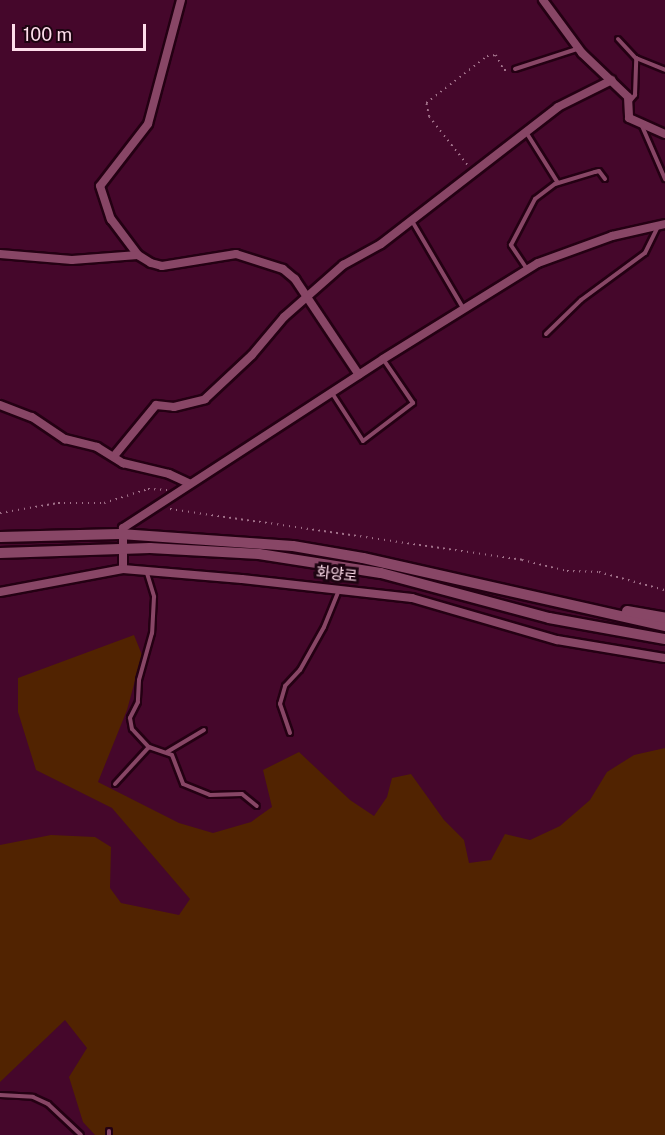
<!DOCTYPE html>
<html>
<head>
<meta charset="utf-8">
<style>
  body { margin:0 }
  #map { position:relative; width:665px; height:1135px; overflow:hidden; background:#45072b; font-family:"Public Sans","Noto Sans KR",sans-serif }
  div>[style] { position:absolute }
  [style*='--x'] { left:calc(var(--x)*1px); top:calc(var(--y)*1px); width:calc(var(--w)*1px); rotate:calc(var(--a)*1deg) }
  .green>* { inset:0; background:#512301 }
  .path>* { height:1.5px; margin-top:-0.75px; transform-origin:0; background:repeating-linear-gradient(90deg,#a07089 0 1.5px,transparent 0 6px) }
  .roads { filter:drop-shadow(2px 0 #240013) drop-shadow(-2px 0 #240013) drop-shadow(0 2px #240013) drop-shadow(0 -2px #240013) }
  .service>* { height:4px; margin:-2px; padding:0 2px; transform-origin:2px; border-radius:2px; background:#884666 }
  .minor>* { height:8px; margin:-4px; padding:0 4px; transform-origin:4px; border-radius:4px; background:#884666 }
  .secondary>* { height:10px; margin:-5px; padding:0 5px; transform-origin:5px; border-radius:5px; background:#884666 }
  span { translate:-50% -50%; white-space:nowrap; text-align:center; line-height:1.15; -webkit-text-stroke:6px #1d0411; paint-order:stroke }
  .street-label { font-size:15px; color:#feddeb }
  .scale { position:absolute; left:12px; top:24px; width:134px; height:27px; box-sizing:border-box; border:3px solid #feddeb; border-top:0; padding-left:8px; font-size:18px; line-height:21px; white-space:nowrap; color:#feddeb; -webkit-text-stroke:4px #1d0411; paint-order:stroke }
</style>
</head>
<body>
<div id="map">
  <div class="green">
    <div style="clip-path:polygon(134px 635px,142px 655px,127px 710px,98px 782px,179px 823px,213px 833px,251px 822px,272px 807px,263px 770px,299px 752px,350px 800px,374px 816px,387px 797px,392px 778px,411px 774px,444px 820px,464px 840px,469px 863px,491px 860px,505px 834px,530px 840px,560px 826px,590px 800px,607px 772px,634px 755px,665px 748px,665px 1135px,95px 1135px,83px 1122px,69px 1077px,87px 1048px,65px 1020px,0 1082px,0 845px,51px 835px,95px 837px,111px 847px,110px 888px,121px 903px,179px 915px,190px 899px,112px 808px,36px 770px,18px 712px,18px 678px)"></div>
  </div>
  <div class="path">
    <div style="--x:467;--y:165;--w:61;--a:-128.4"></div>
    <div style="--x:429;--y:117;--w:14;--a:-102"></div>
    <div style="--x:426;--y:103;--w:77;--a:-37.6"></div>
    <div style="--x:487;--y:56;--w:9;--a:-6"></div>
    <div style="--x:496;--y:55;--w:17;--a:62"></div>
    <div style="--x:504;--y:70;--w:5;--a:0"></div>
    <div style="--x:170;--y:509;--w:356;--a:8.2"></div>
    <div style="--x:522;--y:560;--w:46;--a:13.7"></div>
    <div style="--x:567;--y:571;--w:32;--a:2"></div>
    <div style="--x:599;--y:572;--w:68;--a:15.3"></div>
    <div style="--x:0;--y:513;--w:59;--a:-9.8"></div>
    <div style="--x:58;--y:503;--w:46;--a:0"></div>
    <div style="--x:104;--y:503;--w:46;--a:-17.7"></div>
    <div style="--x:148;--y:489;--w:19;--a:3"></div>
  </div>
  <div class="roads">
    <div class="service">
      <div style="--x:618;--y:39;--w:26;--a:47"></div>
      <div style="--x:636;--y:58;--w:31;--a:22"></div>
      <div style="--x:515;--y:69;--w:65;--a:-17.9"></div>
      <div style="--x:630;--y:101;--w:8;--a:-50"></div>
      <div style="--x:635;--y:95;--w:37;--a:-88"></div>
      <div style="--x:642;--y:126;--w:58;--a:66.5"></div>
      <div style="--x:526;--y:132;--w:60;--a:57.9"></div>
      <div style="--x:412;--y:221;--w:101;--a:59.6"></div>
      <div style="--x:527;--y:269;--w:29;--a:-124"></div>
      <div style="--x:511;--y:245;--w:52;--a:-62.4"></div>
      <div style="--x:535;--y:199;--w:25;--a:-37"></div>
      <div style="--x:555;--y:184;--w:42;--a:-16.7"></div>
      <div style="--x:595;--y:172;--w:4;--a:-14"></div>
      <div style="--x:599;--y:171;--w:10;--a:53"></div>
      <div style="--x:546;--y:334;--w:49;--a:-44.2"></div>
      <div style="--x:581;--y:300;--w:79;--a:-36.3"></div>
      <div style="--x:645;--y:253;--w:30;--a:-64"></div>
      <div style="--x:332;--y:393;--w:57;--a:57.1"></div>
      <div style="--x:363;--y:441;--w:63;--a:-37.2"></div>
      <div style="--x:413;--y:403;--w:53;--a:-124.3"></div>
      <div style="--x:146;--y:570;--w:28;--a:73"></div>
      <div style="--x:154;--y:597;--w:36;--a:93"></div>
      <div style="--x:152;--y:633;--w:49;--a:105.5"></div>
      <div style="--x:139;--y:680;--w:22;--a:93"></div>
      <div style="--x:138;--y:702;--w:18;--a:117"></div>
      <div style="--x:130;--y:718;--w:11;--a:80"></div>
      <div style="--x:132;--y:729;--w:25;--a:47"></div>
      <div style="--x:149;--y:747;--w:24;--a:19"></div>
      <div style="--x:172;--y:755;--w:31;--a:69"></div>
      <div style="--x:183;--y:784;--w:29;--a:22"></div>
      <div style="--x:210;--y:795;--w:32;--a:-2"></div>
      <div style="--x:242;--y:794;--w:19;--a:39"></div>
      <div style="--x:290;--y:733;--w:31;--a:-109"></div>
      <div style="--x:280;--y:704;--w:19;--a:-74"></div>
      <div style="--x:285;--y:686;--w:22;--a:-47"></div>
      <div style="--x:300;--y:670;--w:49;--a:-60.8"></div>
      <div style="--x:324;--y:627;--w:40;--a:-68"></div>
      <div style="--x:167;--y:752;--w:43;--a:-30.7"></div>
      <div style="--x:115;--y:784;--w:50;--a:-47.4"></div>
      <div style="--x:0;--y:1095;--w:33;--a:3"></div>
      <div style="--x:33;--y:1097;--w:17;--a:25"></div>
      <div style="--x:48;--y:1104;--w:45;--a:43.2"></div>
      <div style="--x:109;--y:1131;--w:4;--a:90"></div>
    </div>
    <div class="minor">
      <div style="--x:181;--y:0;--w:128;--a:104.9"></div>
      <div style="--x:148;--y:124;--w:78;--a:127.7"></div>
      <div style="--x:100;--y:186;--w:35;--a:72"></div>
      <div style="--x:111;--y:219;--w:45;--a:53.1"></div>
      <div style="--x:138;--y:255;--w:15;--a:32"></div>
      <div style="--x:151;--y:263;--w:11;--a:15"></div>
      <div style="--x:162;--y:266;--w:75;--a:-9.2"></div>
      <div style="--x:236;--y:254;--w:49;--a:17.7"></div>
      <div style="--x:283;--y:269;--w:16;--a:40"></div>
      <div style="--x:295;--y:279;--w:115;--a:56.3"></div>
      <div style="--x:543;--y:0;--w:66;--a:53.7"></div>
      <div style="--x:582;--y:53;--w:64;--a:43.7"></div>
      <div style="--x:628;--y:97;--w:21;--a:87"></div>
      <div style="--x:629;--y:118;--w:39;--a:24"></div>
      <div style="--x:0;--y:254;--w:72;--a:4.8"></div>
      <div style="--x:72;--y:260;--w:66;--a:-4.3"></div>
      <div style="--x:0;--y:405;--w:34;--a:21"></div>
      <div style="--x:32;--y:417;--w:40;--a:34"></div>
      <div style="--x:65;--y:439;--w:33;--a:14"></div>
      <div style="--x:97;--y:447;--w:31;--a:32"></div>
      <div style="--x:123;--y:463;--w:47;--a:13.4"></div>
      <div style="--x:169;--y:474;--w:23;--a:25"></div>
      <div style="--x:114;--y:456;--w:66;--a:-50.5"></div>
      <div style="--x:156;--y:405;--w:18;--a:6"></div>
      <div style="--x:174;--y:407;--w:32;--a:-14"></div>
      <div style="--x:205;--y:399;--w:64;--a:-43.1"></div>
      <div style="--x:252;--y:355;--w:50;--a:-49.9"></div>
      <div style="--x:284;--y:317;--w:79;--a:-41.4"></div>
      <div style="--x:343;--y:265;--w:43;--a:-28.9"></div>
      <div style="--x:381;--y:244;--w:224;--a:-37.7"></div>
      <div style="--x:558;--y:107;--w:60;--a:-26.6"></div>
      <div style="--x:123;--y:569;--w:41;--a:-90"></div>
      <div style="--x:123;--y:528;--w:310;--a:-33"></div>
      <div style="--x:383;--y:359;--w:182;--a:-31.8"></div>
      <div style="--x:538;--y:263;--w:79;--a:-20"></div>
      <div style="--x:612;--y:236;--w:54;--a:-12.8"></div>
      <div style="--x:0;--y:592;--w:125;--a:-10.6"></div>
      <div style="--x:123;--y:569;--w:119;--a:4.8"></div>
      <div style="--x:242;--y:579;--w:171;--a:6.4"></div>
      <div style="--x:412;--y:598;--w:151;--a:16.2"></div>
      <div style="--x:557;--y:640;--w:109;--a:9.5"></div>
    </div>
    <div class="secondary">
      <div style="--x:0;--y:537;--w:120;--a:-1.4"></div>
      <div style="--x:120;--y:534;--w:173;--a:4"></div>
      <div style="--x:293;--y:546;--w:71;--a:9.7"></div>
      <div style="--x:363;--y:558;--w:310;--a:12.7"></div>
      <div style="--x:0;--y:553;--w:150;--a:-1.9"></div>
      <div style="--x:150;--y:548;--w:109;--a:3.2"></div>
      <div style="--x:259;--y:554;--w:123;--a:8.9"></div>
      <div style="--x:381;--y:573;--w:174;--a:15"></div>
      <div style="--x:549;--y:618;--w:118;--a:10.3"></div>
      <div style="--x:627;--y:611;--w:39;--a:10"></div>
    </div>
  </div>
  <div class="street-label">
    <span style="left:337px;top:574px;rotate:6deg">화양로</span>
  </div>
  <div class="scale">100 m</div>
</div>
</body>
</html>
